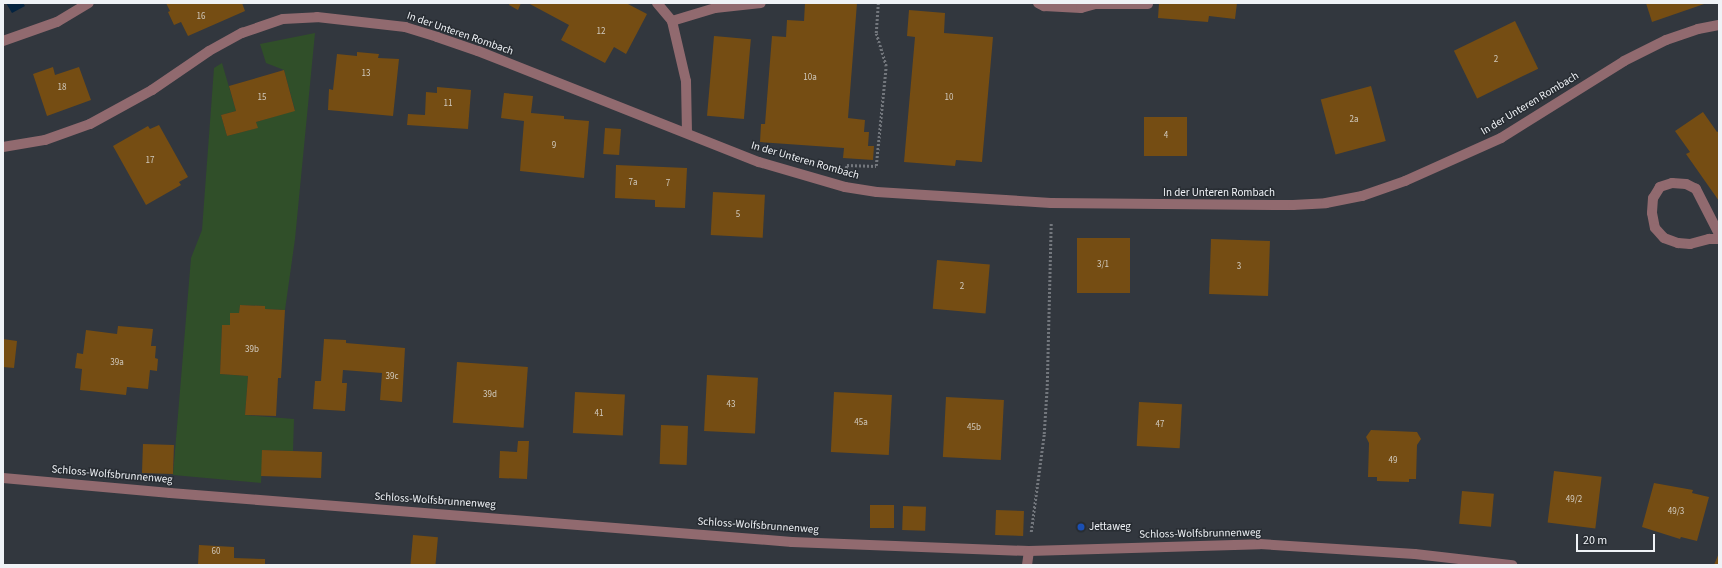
<!DOCTYPE html>
<html>
<head>
<meta charset="utf-8">
<style>
  body { margin:0 }
  #map { position:relative; width:1722px; height:568px; overflow:hidden; background:#32373e; font-family:"Source Sans 3",sans-serif }
  div>[style] { position:absolute }
  [style*='--x'] { left:calc(var(--x)*1px); top:calc(var(--y)*1px); width:calc(var(--w)*1px); rotate:calc(var(--a)*1deg) }
  .green>* { inset:0; background:#304f29 }
  .water>* { inset:0; background:#042340 }
  .building>* { inset:0; background:#754d13; transform-origin:0 0 }
  .path>* { height:2.5px; margin-top:-1.25px; transform-origin:0; background:repeating-linear-gradient(90deg,#73777d 0 2px,transparent 0 4px) }
  .lane>* { height:10px; margin:-5px; padding:0 5px; transform-origin:5px; border-radius:5px; background:#916a6f }
  .street>* { height:10px; margin:-5px; padding:0 5px; transform-origin:5px; border-radius:5px; background:#916a6f }
  .dots>* { width:11px; height:11px; translate:-50% -50%; box-sizing:border-box; border:2px solid #282d33; border-radius:50% }
  span { translate:-50% -50%; white-space:nowrap; text-align:center; line-height:1.15; -webkit-text-stroke:3px #282d33; paint-order:stroke }
  .number-label { font-size:9px; color:#d0c9bd }
  .number-label span { -webkit-text-stroke-width:0 }
  .street-label { font-size:11px; color:#eff2f6 }
  .poi-label { font-size:11px; color:#eff2f6 }
  .left { translate:0 -50%; text-align:left }
  .frame { position:absolute; inset:0; border:4px solid #eff2f6; pointer-events:none }
  .scale { position:absolute; left:1576px; top:534px; width:79px; height:18px; box-sizing:border-box; border:2px solid #eff2f6; border-top:0; padding-left:5px; font-size:12px; line-height:14px; white-space:nowrap; color:#eff2f6; -webkit-text-stroke:3px #282d33; paint-order:stroke }
</style>
</head>
<body>
<div id="map">
  <div class="green">
    <div style="clip-path:polygon(315px 33px,295px 239px,285px 310px,265px 309px,265px 306px,240px 305px,239px 313px,231px 313px,230px 325px,222px 325px,220px 374px,248px 376px,245px 415px,294px 419px,293px 451px,263px 450px,261px 483px,173px 475px,191px 258px,202px 230px,214px 68px,222px 63px,236px 111px,221px 115px,227px 136px,257px 128px,256px 122px,295px 110px,284px 70px,266px 63px,260px 44px)"></div>
  </div>
  <div class="water">
    <div style="clip-path:polygon(6px 3px,23px 3px,25px 6px,12px 13px)"></div>
  </div>
  <div class="building">
    <div style="clip-path:polygon(166px 3px,242px 3px,245px 11px,188px 36px,181px 22px,174px 25px,168px 12px,170px 11px)"></div>
    <div style="clip-path:polygon(510px 3px,521px 3px,518px 10px,509px 5px)"></div>
    <div style="clip-path:polygon(528px 3px,626px 3px,647px 14px,626px 54px,614px 47px,605px 63px,561px 40px,569px 25px)"></div>
    <div style="clip-path:polygon(805px 3px,857px 3px,848px 118px,865px 120px,864px 132px,869px 132px,868px 146px,874px 146px,873px 160px,843px 158px,844px 148px,760px 142px,761px 124px,765px 124px,772px 36px,786px 37px,787px 20px,804px 21px)"></div>
    <div style="clip-path:polygon(1159px 3px,1237px 3px,1235px 19px,1209px 16px,1208px 22px,1158px 18px)"></div>
    <div style="clip-path:polygon(1646px 3px,1707px 3px,1652px 22px)"></div>
    <div style="clip-path:polygon(909px 10px,945px 13px,944px 33px,993px 37px,982px 162px,956px 160px,955px 166px,904px 162px,915px 37px,907px 36px)"></div>
    <div style="left:1515px;top:21px;width:53px;height:68px;rotate:64deg"></div>
    <div style="left:714px;top:36px;width:37px;height:80px;rotate:5deg"></div>
    <div style="clip-path:polygon(357px 52px,379px 54px,378px 58px,399px 59px,393px 116px,328px 110px,329px 89px,333px 90px,337px 54px,357px 56px)"></div>
    <div style="clip-path:polygon(53px 67px,55px 75px,79px 67px,91px 100px,47px 116px,33px 74px)"></div>
    <div style="clip-path:polygon(284px 70px,295px 111px,256px 122px,258px 128px,227px 136px,221px 115px,236px 111px,229px 86px)"></div>
    <div style="left:1371px;top:86px;width:57px;height:52px;rotate:75deg"></div>
    <div style="clip-path:polygon(437px 87px,471px 90px,468px 129px,407px 125px,408px 114px,425px 115px,426px 92px,437px 93px)"></div>
    <div style="clip-path:polygon(504px 93px,533px 96px,531px 113px,564px 116px,564px 119px,589px 121px,584px 178px,520px 171px,524px 121px,501px 118px)"></div>
    <div style="clip-path:polygon(1703px 112px,1717px 132px,1719px 131px,1719px 201px,1686px 154px,1690px 152px,1675px 131px)"></div>
    <div style="left:1144px;top:117px;width:43px;height:39px"></div>
    <div style="clip-path:polygon(159px 125px,188px 177px,179px 182px,181px 185px,146px 205px,113px 146px,148px 126px,150px 129px)"></div>
    <div style="left:605px;top:128px;width:16px;height:26px;rotate:4deg"></div>
    <div style="clip-path:polygon(616px 165px,687px 168px,685px 208px,655px 207px,655px 200px,615px 198px)"></div>
    <div style="left:713px;top:192px;width:52px;height:43px;rotate:3deg"></div>
    <div style="left:1077px;top:238px;width:53px;height:55px"></div>
    <div style="left:1211px;top:239px;width:59px;height:55px;rotate:2deg"></div>
    <div style="left:937px;top:260px;width:53px;height:49px;rotate:5deg"></div>
    <div style="clip-path:polygon(240px 305px,265px 306px,265px 309px,285px 310px,281px 378px,278px 378px,276px 416px,245px 415px,248px 376px,220px 374px,222px 325px,230px 325px,230px 313px,239px 313px)"></div>
    <div style="clip-path:polygon(118px 326px,153px 329px,151px 346px,156px 346px,155px 358px,158px 359px,157px 371px,150px 370px,148px 389px,127px 387px,126px 395px,80px 390px,82px 369px,75px 368px,77px 353px,83px 354px,86px 330px,117px 334px)"></div>
    <div style="clip-path:polygon(3px 339px,17px 341px,14px 368px,3px 367px)"></div>
    <div style="clip-path:polygon(324px 339px,346px 340px,346px 343px,405px 348px,402px 402px,380px 400px,382px 373px,343px 370px,342px 383px,347px 383px,345px 411px,313px 409px,315px 381px,321px 381px)"></div>
    <div style="left:457px;top:362px;width:71px;height:61px;rotate:4deg"></div>
    <div style="left:707px;top:375px;width:51px;height:56px;rotate:3deg"></div>
    <div style="left:575px;top:392px;width:50px;height:41px;rotate:3deg"></div>
    <div style="left:834px;top:392px;width:58px;height:60px;rotate:3deg"></div>
    <div style="left:946px;top:397px;width:58px;height:60px;rotate:3deg"></div>
    <div style="left:1139px;top:402px;width:43px;height:44px;rotate:3deg"></div>
    <div style="left:661px;top:425px;width:27px;height:39px;rotate:2deg"></div>
    <div style="clip-path:polygon(1371px 430px,1417px 432px,1421px 439px,1417px 445px,1416px 479px,1409px 479px,1409px 482px,1377px 481px,1377px 477px,1368px 477px,1369px 443px,1366px 437px)"></div>
    <div style="clip-path:polygon(518px 441px,529px 441px,527px 479px,499px 478px,500px 451px,517px 452px)"></div>
    <div style="left:143px;top:444px;width:31px;height:29px;rotate:2deg"></div>
    <div style="left:262px;top:450px;width:60px;height:26px;rotate:2deg"></div>
    <div style="left:1554px;top:471px;width:48px;height:52px;rotate:7deg"></div>
    <div style="clip-path:polygon(1654px 483px,1693px 490px,1692px 493px,1709px 497px,1697px 541px,1681px 537px,1680px 539px,1642px 527px)"></div>
    <div style="left:1462px;top:491px;width:32px;height:33px;rotate:5deg"></div>
    <div style="left:870px;top:505px;width:24px;height:23px"></div>
    <div style="left:903px;top:506px;width:23px;height:24px;rotate:2deg"></div>
    <div style="left:996px;top:510px;width:28px;height:25px;rotate:2deg"></div>
    <div style="left:413px;top:535px;width:25px;height:30px;rotate:5deg"></div>
    <div style="clip-path:polygon(199px 545px,234px 547px,234px 558px,265px 559px,265px 565px,198px 565px)"></div>
    <div style="clip-path:polygon(1719px 553px,1719px 565px,1714px 565px)"></div>
  </div>
  <div class="path">
    <div style="--x:846;--y:168;--w:3;--a:-72"></div>
    <div style="--x:847;--y:165;--w:29;--a:2"></div>
    <div style="--x:876;--y:166;--w:100;--a:-84.3"></div>
    <div style="--x:886;--y:66;--w:34;--a:-107"></div>
    <div style="--x:876;--y:33;--w:30;--a:-86"></div>
    <div style="--x:1031;--y:532;--w:99;--a:-82.4"></div>
    <div style="--x:1044;--y:434;--w:48;--a:-86.4"></div>
    <div style="--x:1047;--y:386;--w:164;--a:-88.6"></div>
  </div>
  <div class="lane">
    <div style="--x:657;--y:3;--w:23;--a:50"></div>
    <div style="--x:672;--y:21;--w:45;--a:-16.8"></div>
    <div style="--x:715;--y:8;--w:46;--a:-6.2"></div>
    <div style="--x:1038;--y:3;--w:7;--a:27"></div>
    <div style="--x:1044;--y:6;--w:37;--a:3"></div>
    <div style="--x:1081;--y:8;--w:15;--a:-16"></div>
    <div style="--x:1095;--y:4;--w:53;--a:0"></div>
    <div style="--x:1719;--y:234;--w:51;--a:-117.1"></div>
    <div style="--x:1696;--y:189;--w:11;--a:-153"></div>
    <div style="--x:1686;--y:184;--w:14;--a:-176"></div>
    <div style="--x:1672;--y:183;--w:13;--a:162"></div>
    <div style="--x:1660;--y:187;--w:13;--a:122"></div>
    <div style="--x:1653;--y:198;--w:15;--a:94"></div>
    <div style="--x:1652;--y:213;--w:15;--a:79"></div>
    <div style="--x:1655;--y:228;--w:13;--a:48"></div>
    <div style="--x:1664;--y:238;--w:15;--a:20"></div>
    <div style="--x:1678;--y:243;--w:12;--a:5"></div>
    <div style="--x:1690;--y:244;--w:20;--a:-15"></div>
    <div style="--x:1709;--y:239;--w:10;--a:0"></div>
  </div>
  <div class="street">
    <div style="--x:672;--y:21;--w:62;--a:76.9"></div>
    <div style="--x:686;--y:81;--w:52;--a:88.9"></div>
    <div style="--x:3;--y:41;--w:57;--a:-19.4"></div>
    <div style="--x:57;--y:22;--w:37;--a:-31"></div>
    <div style="--x:3;--y:147;--w:43;--a:-9.5"></div>
    <div style="--x:45;--y:140;--w:48;--a:-19.6"></div>
    <div style="--x:90;--y:124;--w:71;--a:-28.7"></div>
    <div style="--x:152;--y:90;--w:69;--a:-34.4"></div>
    <div style="--x:209;--y:51;--w:38;--a:-29"></div>
    <div style="--x:242;--y:33;--w:43;--a:-18.9"></div>
    <div style="--x:283;--y:19;--w:34;--a:-3"></div>
    <div style="--x:317;--y:17;--w:89;--a:6.5"></div>
    <div style="--x:405;--y:27;--w:34;--a:17"></div>
    <div style="--x:437;--y:37;--w:43;--a:18.9"></div>
    <div style="--x:478;--y:51;--w:302;--a:21.6"></div>
    <div style="--x:759;--y:162;--w:90;--a:16.2"></div>
    <div style="--x:845;--y:187;--w:32;--a:9"></div>
    <div style="--x:877;--y:192;--w:174;--a:3.6"></div>
    <div style="--x:1051;--y:203;--w:242;--a:0.5"></div>
    <div style="--x:1293;--y:205;--w:33;--a:-3"></div>
    <div style="--x:1326;--y:203;--w:37;--a:-11"></div>
    <div style="--x:1362;--y:196;--w:46;--a:-19.2"></div>
    <div style="--x:1405;--y:181;--w:105;--a:-24.1"></div>
    <div style="--x:1501;--y:138;--w:145;--a:-32"></div>
    <div style="--x:1624;--y:61;--w:47;--a:-26.6"></div>
    <div style="--x:1666;--y:40;--w:34;--a:-19"></div>
    <div style="--x:1698;--y:29;--w:21;--a:-11"></div>
    <div style="--x:3;--y:478;--w:168;--a:5.1"></div>
    <div style="--x:170;--y:493;--w:624;--a:4.5"></div>
    <div style="--x:792;--y:542;--w:237;--a:2.2"></div>
    <div style="--x:1029;--y:551;--w:231;--a:-1.7"></div>
    <div style="--x:1260;--y:544;--w:155;--a:3.7"></div>
    <div style="--x:1415;--y:554;--w:98;--a:6.5"></div>
    <div style="--x:1027;--y:565;--w:14;--a:-82"></div>
  </div>
  <div class="dots">
    <div style="left:1081px;top:527px;background:#1a4fb4"></div>
  </div>
  <div class="number-label">
    <span style="left:201px;top:17px">16</span>
    <span style="left:601px;top:32px">12</span>
    <span style="left:1496px;top:60px">2</span>
    <span style="left:366px;top:74px">13</span>
    <span style="left:810px;top:78px">10a</span>
    <span style="left:62px;top:88px">18</span>
    <span style="left:262px;top:98px">15</span>
    <span style="left:949px;top:98px">10</span>
    <span style="left:448px;top:104px">11</span>
    <span style="left:1354px;top:120px">2a</span>
    <span style="left:1166px;top:136px">4</span>
    <span style="left:554px;top:146px">9</span>
    <span style="left:150px;top:161px">17</span>
    <span style="left:633px;top:183px">7a</span>
    <span style="left:668px;top:184px">7</span>
    <span style="left:738px;top:215px">5</span>
    <span style="left:1103px;top:265px">3/1</span>
    <span style="left:1239px;top:267px">3</span>
    <span style="left:962px;top:287px">2</span>
    <span style="left:252px;top:350px">39b</span>
    <span style="left:117px;top:363px">39a</span>
    <span style="left:392px;top:377px">39c</span>
    <span style="left:490px;top:395px">39d</span>
    <span style="left:731px;top:405px">43</span>
    <span style="left:599px;top:414px">41</span>
    <span style="left:861px;top:423px">45a</span>
    <span style="left:1160px;top:425px">47</span>
    <span style="left:974px;top:428px">45b</span>
    <span style="left:1393px;top:461px">49</span>
    <span style="left:1574px;top:500px">49/2</span>
    <span style="left:1676px;top:512px">49/3</span>
    <span style="left:216px;top:552px">60</span>
  </div>
  <div class="street-label">
    <span style="left:460px;top:34px;rotate:19deg">In der Unteren Rombach</span>
    <span style="left:1530px;top:104px;rotate:-31deg">In der Unteren Rombach</span>
    <span style="left:805px;top:161px;rotate:16deg">In der Unteren Rombach</span>
    <span style="left:1219px;top:193px">In der Unteren Rombach</span>
    <span style="left:112px;top:475px;rotate:5deg">Schloss-Wolfsbrunnenweg</span>
    <span style="left:435px;top:501px;rotate:4deg">Schloss-Wolfsbrunnenweg</span>
    <span style="left:758px;top:526px;rotate:4deg">Schloss-Wolfsbrunnenweg</span>
    <span style="left:1200px;top:534px;rotate:-1deg">Schloss-Wolfsbrunnenweg</span>
  </div>
  <div class="poi-label">
    <span class="left" style="left:1089px;top:527px">Jettaweg</span>
  </div>
  <div class="frame"></div>
  <div class="scale">20 m</div>
</div>
</body>
</html>
